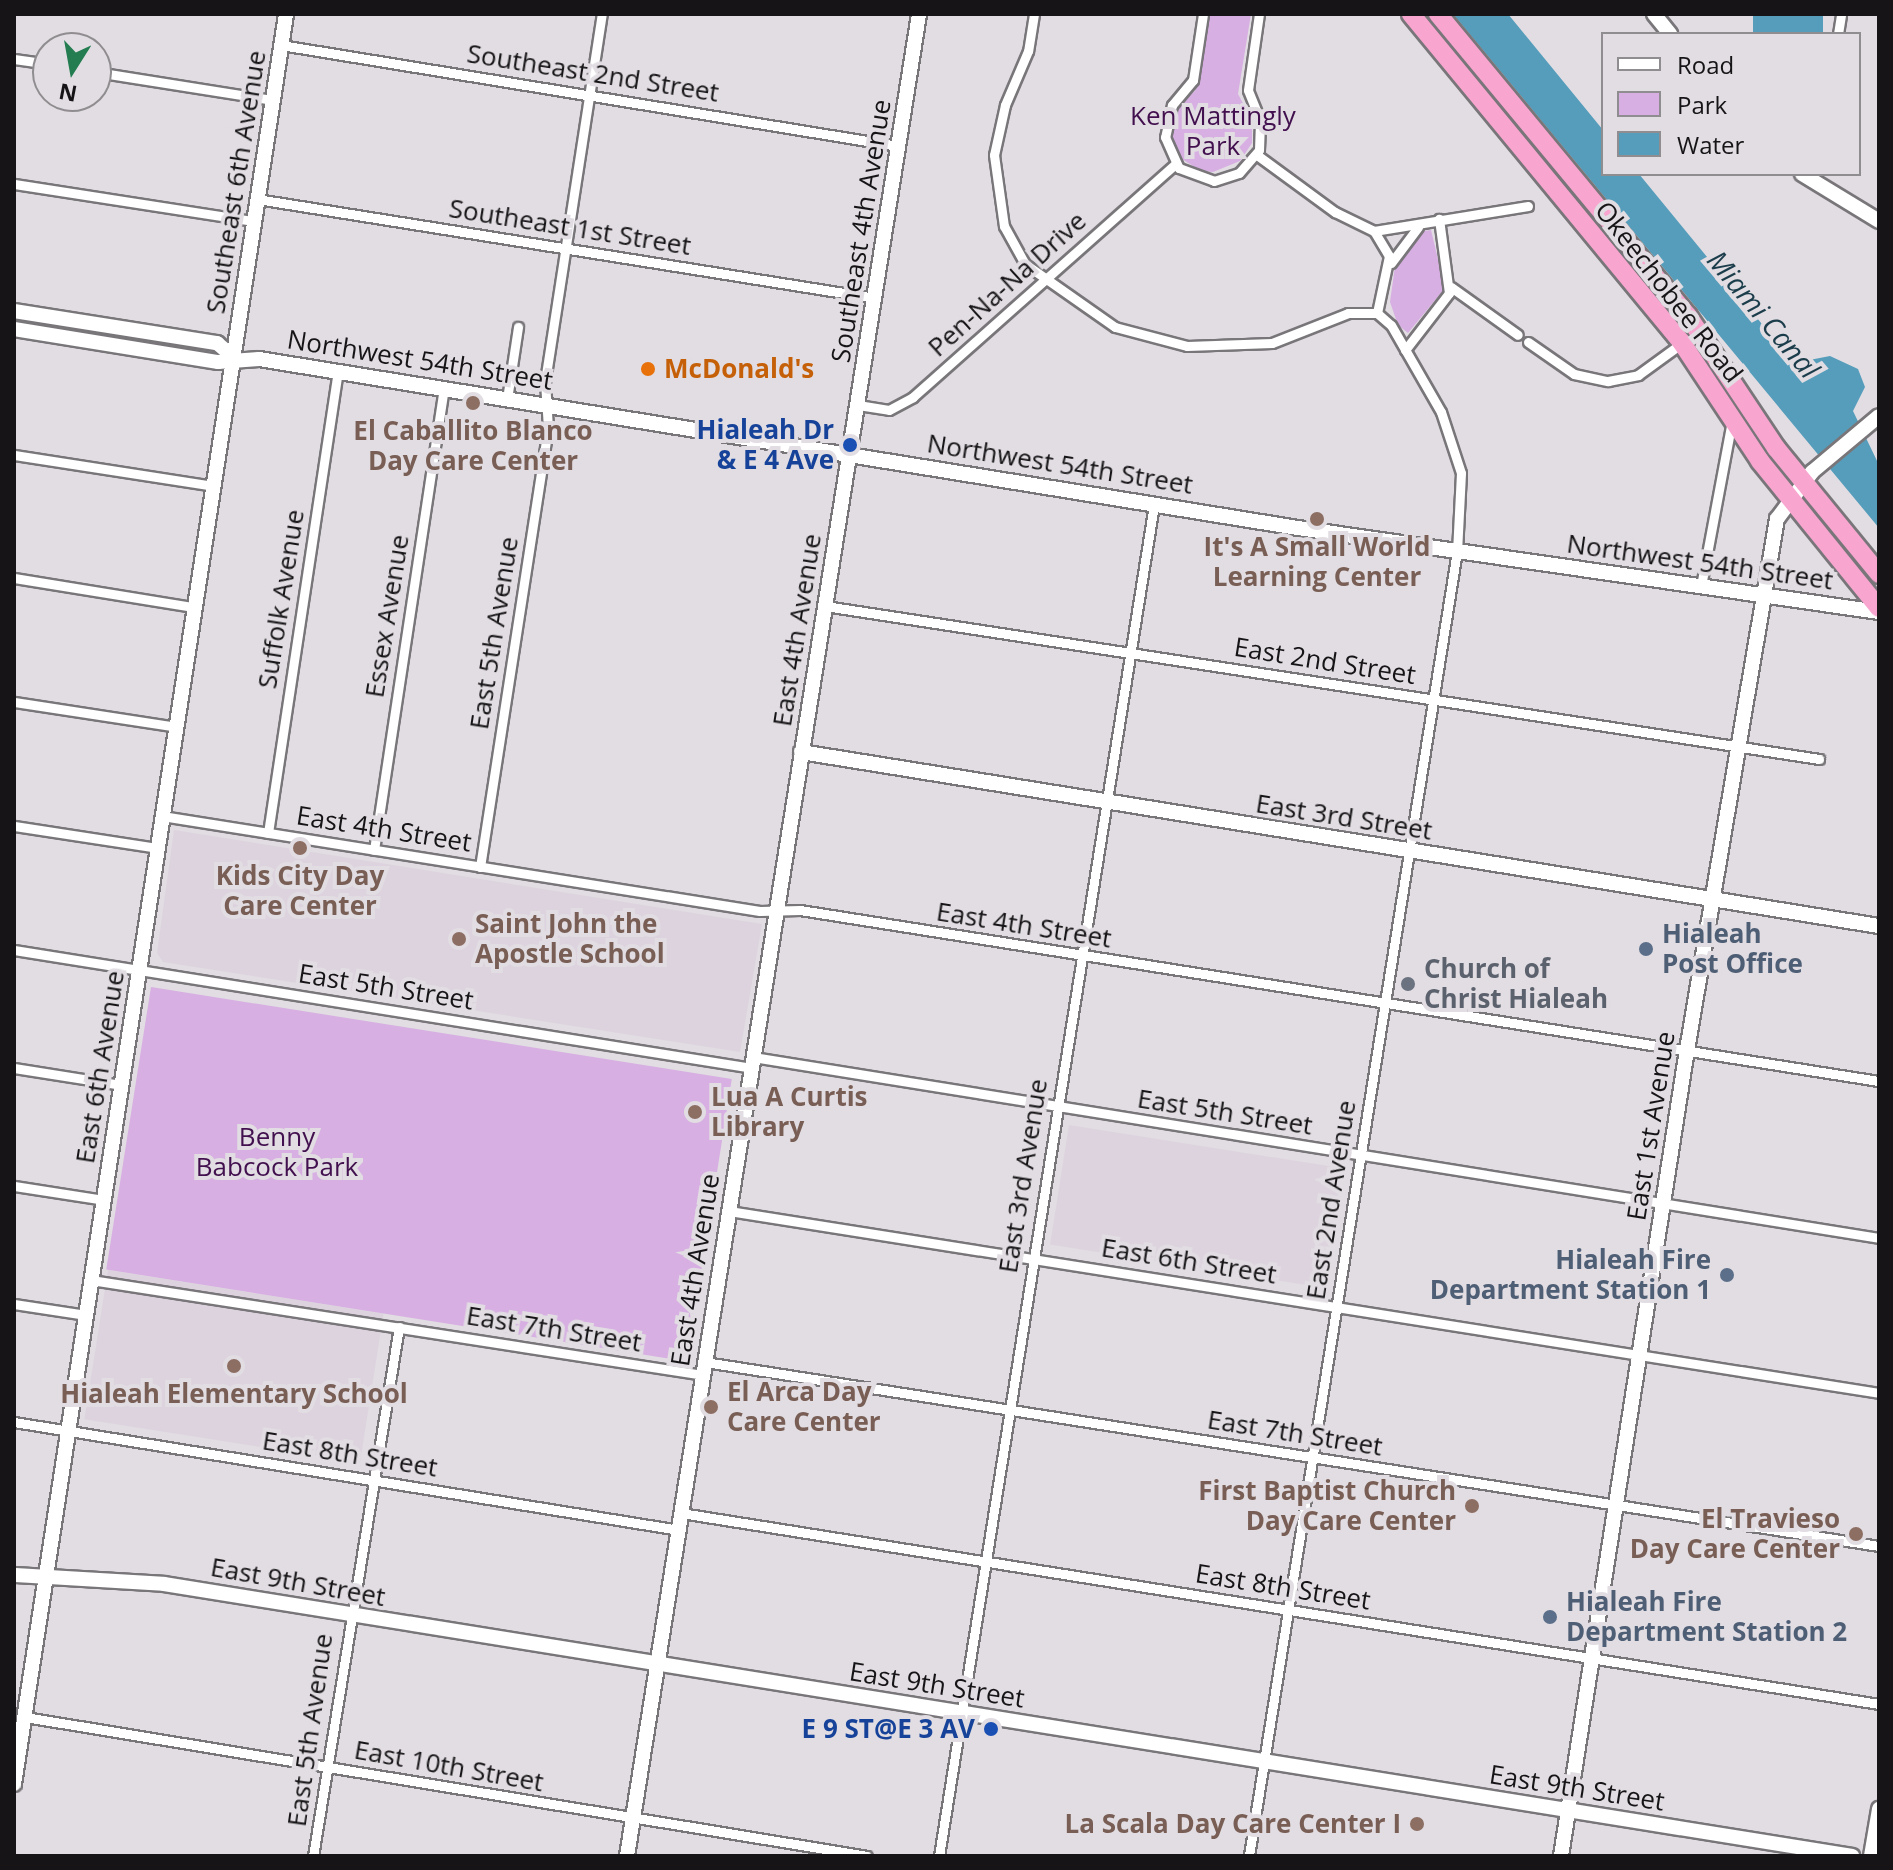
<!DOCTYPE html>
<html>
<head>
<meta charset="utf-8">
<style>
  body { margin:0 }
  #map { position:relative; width:1893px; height:1870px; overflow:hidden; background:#e1dde2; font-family:"Open Sans",sans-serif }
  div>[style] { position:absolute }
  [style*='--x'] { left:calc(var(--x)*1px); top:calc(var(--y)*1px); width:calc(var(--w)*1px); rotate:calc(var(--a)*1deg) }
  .built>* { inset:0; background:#ddd3df; transform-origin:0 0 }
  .green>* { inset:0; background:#d7afe2; transform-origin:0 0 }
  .water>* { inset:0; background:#569dbb; transform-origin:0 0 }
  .roads { filter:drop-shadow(2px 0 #79767a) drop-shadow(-2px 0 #79767a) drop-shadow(0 2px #79767a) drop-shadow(0 -2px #79767a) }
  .street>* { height:9px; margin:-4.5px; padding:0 4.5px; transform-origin:4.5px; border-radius:4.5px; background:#fff }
  .secondary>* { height:14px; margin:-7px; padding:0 7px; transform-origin:7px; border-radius:7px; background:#fff }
  .highway>* { height:18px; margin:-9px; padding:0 9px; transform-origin:9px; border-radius:9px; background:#f8a5cf }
  .dots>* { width:22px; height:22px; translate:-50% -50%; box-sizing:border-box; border:4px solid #e1dde2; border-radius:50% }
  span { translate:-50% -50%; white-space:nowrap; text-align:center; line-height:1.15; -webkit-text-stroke:8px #e1dde2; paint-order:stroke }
  .street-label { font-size:26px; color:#161416 }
  .park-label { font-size:26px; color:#42104e }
  .food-label { font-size:26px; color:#c56008; font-weight:700 }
  .left { translate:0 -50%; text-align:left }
  .transit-label { font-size:26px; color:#164399; font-weight:700 }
  .right { translate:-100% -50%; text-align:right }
  .education-label { font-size:26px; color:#785e54; font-weight:700 }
  .service-label { font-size:26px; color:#4e5e75; font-weight:700 }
  .worship-label { font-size:26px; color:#5b616d; font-weight:700 }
  .water-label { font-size:28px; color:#1b3c4a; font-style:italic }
  .frame { position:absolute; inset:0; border:16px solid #161416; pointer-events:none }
  .legend { position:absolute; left:1601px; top:32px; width:260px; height:144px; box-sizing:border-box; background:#e1dde2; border:2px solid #908d90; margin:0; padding:10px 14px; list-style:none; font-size:24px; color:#161416 }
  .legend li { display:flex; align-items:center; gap:16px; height:40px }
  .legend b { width:40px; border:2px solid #908d90 }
  .north { position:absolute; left:32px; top:32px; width:80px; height:80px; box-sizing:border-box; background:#e1dde2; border:2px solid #908d90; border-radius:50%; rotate:191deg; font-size:22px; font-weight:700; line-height:32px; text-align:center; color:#161416 }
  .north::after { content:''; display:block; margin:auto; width:28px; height:36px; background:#237d51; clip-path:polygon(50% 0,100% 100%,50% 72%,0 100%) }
</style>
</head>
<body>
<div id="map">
  <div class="built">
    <div style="clip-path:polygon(174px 830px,762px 924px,740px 1052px,163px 962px,157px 953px)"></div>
    <div style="left:1069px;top:1125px;width:277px;height:121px;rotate:9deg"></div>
    <div style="left:108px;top:1270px;width:279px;height:151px;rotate:9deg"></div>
  </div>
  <div class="green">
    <div style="clip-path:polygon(1208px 14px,1251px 14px,1238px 94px,1252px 120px,1252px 143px,1240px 161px,1213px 172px,1201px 171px,1182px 159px,1174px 150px,1169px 128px,1179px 105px,1195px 91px)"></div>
    <div style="clip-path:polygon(1431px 230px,1445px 288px,1408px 333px,1398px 325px,1390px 302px,1396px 259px,1417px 232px)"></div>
    <div style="left:151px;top:987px;width:588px;height:286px;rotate:9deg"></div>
  </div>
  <div class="water">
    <div style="clip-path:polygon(1453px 14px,1508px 14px,1603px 130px,1603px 174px,1639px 174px,1794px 363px,1830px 356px,1858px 369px,1865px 387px,1853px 411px,1879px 465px,1879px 528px)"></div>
    <div style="left:1753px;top:14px;width:70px;height:21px"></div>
  </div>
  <div class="roads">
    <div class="street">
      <div style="--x:1034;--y:14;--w:37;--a:99"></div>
      <div style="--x:1028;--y:51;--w:59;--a:113.1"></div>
      <div style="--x:1005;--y:105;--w:51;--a:102.4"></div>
      <div style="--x:994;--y:155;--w:72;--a:82"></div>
      <div style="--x:1004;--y:226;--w:43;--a:61.1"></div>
      <div style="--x:1025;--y:264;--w:110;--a:35"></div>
      <div style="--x:1115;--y:327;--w:74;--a:14.8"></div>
      <div style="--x:1187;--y:346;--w:85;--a:-2"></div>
      <div style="--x:1272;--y:343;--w:82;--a:-21.5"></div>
      <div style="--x:1348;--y:313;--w:29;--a:0"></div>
      <div style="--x:1377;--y:313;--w:18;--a:41"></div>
      <div style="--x:1391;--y:325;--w:100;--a:60.1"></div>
      <div style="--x:1441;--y:412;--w:64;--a:71.8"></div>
      <div style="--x:1461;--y:473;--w:78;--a:92.9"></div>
      <div style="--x:1457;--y:551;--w:1321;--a:99.06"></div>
      <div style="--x:1203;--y:14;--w:67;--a:98.6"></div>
      <div style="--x:1193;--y:80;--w:33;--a:130"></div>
      <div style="--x:1172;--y:105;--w:33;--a:102"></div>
      <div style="--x:1165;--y:137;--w:34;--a:66"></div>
      <div style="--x:1179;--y:168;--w:37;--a:20"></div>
      <div style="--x:1214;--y:181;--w:26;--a:-18"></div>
      <div style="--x:1239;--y:173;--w:30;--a:-49"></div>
      <div style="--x:1259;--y:150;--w:30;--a:-88"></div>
      <div style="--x:1260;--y:120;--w:32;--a:-112"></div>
      <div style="--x:1248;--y:90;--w:77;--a:-81.8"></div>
      <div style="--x:1838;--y:34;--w:20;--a:-81"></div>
      <div style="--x:281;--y:45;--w:625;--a:9.3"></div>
      <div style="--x:14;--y:59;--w:34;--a:8"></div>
      <div style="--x:96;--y:72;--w:178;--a:9"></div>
      <div style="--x:1257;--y:155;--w:97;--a:36.2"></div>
      <div style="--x:1335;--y:212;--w:43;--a:26"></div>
      <div style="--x:1374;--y:231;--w:156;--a:-9.2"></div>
      <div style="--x:14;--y:184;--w:243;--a:8.8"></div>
      <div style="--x:257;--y:199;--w:626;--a:9.1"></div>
      <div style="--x:1374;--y:231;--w:29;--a:59"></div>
      <div style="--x:1389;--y:256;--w:58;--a:101.9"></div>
      <div style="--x:1391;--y:263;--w:45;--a:-53.1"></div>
      <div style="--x:1451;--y:287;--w:82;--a:35.6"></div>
      <div style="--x:1528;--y:342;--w:56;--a:34.8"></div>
      <div style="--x:1574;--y:374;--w:35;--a:12"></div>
      <div style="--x:1608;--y:381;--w:31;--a:-11"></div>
      <div style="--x:1638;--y:375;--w:54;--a:-36"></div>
      <div style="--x:1405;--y:350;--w:72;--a:-52.3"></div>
      <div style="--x:1449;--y:293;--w:75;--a:-97.7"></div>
      <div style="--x:507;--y:399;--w:73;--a:-81.3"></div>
      <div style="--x:858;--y:405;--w:31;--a:9"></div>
      <div style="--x:889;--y:410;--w:27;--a:-28"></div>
      <div style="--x:913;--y:397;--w:351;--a:-41.6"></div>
      <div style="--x:14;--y:455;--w:202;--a:8.8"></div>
      <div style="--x:14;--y:578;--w:182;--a:9.2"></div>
      <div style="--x:1701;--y:586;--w:169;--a:-79.4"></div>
      <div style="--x:825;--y:606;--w:1006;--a:8.75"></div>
      <div style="--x:14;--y:702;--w:165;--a:8.7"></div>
      <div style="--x:162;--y:816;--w:605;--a:9.03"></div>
      <div style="--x:760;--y:911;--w:40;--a:-1.4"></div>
      <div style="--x:800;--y:910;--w:1092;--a:9.01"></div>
      <div style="--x:14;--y:826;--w:145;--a:8.7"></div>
      <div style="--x:268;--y:833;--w:467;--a:-81.4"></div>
      <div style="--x:374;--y:850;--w:467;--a:-81.4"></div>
      <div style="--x:480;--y:867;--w:444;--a:-81.2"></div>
      <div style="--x:548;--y:428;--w:47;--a:-93.7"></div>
      <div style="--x:545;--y:381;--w:371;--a:-81.2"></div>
      <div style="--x:14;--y:950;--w:747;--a:9.08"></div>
      <div style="--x:753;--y:1057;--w:1140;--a:9.13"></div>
      <div style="--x:14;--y:1068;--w:108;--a:9"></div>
      <div style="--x:14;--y:1186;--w:91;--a:8.8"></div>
      <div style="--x:729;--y:1211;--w:1164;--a:8.99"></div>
      <div style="--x:91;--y:1280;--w:619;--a:8.82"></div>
      <div style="--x:14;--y:1304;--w:73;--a:8.7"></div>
      <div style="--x:705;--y:1362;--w:1188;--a:8.91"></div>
      <div style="--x:14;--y:1422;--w:674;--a:9.22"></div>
      <div style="--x:681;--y:1513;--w:1213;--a:9.06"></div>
      <div style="--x:25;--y:1717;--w:853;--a:9.37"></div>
      <div style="--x:313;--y:1856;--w:536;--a:-80.77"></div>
      <div style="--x:939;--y:1856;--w:1369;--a:-80.96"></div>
    </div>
    <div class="secondary">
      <div style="--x:1654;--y:14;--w:26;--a:51"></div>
      <div style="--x:1802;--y:174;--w:90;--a:31.4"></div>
      <div style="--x:14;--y:311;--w:206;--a:9"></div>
      <div style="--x:217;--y:343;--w:23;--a:41"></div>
      <div style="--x:14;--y:329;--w:207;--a:9.2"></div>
      <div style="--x:218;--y:362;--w:41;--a:-4.2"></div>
      <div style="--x:259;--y:359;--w:1053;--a:9.24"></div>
      <div style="--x:1298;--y:528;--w:587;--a:8.23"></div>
      <div style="--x:801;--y:752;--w:1092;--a:9.17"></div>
      <div style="--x:14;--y:1575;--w:150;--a:3.4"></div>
      <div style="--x:164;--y:1584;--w:1710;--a:9.15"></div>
      <div style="--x:14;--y:1784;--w:1791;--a:-81.26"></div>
      <div style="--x:627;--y:1856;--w:1865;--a:-80.99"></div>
      <div style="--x:1561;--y:1856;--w:816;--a:-81.12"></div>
      <div style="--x:1687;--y:1050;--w:539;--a:-80.38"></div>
      <div style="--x:1777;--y:519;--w:59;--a:-53.3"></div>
      <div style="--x:1812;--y:472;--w:87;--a:-39.9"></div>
      <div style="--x:1871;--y:1856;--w:48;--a:-80.3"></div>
    </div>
    <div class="highway">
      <div style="--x:1411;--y:14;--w:426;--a:50.5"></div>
      <div style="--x:1682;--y:343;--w:141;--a:56.5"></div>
      <div style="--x:1760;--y:461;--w:189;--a:51"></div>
      <div style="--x:1438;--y:14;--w:392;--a:50.4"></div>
      <div style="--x:1688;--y:316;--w:159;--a:56.3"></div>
      <div style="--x:1776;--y:448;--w:163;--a:50.7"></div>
    </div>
  </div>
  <div class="dots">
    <div style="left:648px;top:369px;background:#e8710a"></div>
    <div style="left:473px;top:403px;background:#8d6e63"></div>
    <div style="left:850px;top:445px;background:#1a4fb4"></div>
    <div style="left:1317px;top:519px;background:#8d6e63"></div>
    <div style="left:300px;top:848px;background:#8d6e63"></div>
    <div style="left:459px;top:939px;background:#8d6e63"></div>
    <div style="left:1646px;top:949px;background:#5c6f8a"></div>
    <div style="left:1408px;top:984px;background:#6b7280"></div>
    <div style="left:695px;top:1112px;background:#8d6e63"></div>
    <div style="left:1727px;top:1275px;background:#5c6f8a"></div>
    <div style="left:234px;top:1366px;background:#8d6e63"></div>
    <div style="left:711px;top:1407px;background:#8d6e63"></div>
    <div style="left:1472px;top:1506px;background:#8d6e63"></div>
    <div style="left:1856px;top:1534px;background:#8d6e63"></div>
    <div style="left:1550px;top:1617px;background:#5c6f8a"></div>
    <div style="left:991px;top:1729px;background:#1a4fb4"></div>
    <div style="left:1417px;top:1824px;background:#8d6e63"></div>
  </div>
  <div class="street-label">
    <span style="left:593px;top:73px;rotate:9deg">Southeast 2nd Street</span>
    <span style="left:236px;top:182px;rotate:-81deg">Southeast 6th Avenue</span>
    <span style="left:570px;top:227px;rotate:9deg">Southeast 1st Street</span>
    <span style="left:861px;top:231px;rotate:-81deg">Southeast 4th Avenue</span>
    <span style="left:1007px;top:284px;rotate:-42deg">Pen-Na-Na Drive</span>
    <span style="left:1669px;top:292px;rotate:52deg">Okeechobee Road</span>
    <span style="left:420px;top:360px;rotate:9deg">Northwest 54th Street</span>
    <span style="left:1060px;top:464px;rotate:9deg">Northwest 54th Street</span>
    <span style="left:1700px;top:562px;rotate:8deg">Northwest 54th Street</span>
    <span style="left:281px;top:599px;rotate:-81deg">Suffolk Avenue</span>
    <span style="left:387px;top:616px;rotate:-81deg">Essex Avenue</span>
    <span style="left:797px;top:630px;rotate:-81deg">East 4th Avenue</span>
    <span style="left:494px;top:633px;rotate:-81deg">East 5th Avenue</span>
    <span style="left:1325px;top:661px;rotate:9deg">East 2nd Street</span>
    <span style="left:1344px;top:817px;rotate:9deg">East 3rd Street</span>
    <span style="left:384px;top:829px;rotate:9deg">East 4th Street</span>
    <span style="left:1024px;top:925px;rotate:9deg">East 4th Street</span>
    <span style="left:386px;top:987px;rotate:9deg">East 5th Street</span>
    <span style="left:100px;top:1067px;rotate:-81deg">East 6th Avenue</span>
    <span style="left:1225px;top:1112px;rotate:9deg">East 5th Street</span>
    <span style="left:1651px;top:1126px;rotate:-81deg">East 1st Avenue</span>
    <span style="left:1023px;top:1176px;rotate:-81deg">East 3rd Avenue</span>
    <span style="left:1331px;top:1200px;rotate:-81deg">East 2nd Avenue</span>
    <span style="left:1189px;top:1261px;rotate:9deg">East 6th Street</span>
    <span style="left:695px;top:1270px;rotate:-81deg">East 4th Avenue</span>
    <span style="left:554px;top:1329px;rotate:9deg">East 7th Street</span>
    <span style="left:1295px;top:1433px;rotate:9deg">East 7th Street</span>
    <span style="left:350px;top:1454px;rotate:9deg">East 8th Street</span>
    <span style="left:298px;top:1582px;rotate:10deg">East 9th Street</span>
    <span style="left:1283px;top:1587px;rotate:9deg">East 8th Street</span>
    <span style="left:937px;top:1685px;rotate:9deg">East 9th Street</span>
    <span style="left:310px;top:1730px;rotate:-82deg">East 5th Avenue</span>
    <span style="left:449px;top:1766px;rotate:10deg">East 10th Street</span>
    <span style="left:1577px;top:1788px;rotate:9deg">East 9th Street</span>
  </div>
  <div class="park-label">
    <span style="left:1213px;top:131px">Ken Mattingly<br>Park</span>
    <span style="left:277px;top:1152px">Benny<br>Babcock Park</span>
  </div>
  <div class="food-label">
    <span class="left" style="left:664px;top:369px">McDonald's</span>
  </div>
  <div class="transit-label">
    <span class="right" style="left:834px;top:445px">Hialeah Dr<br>&amp; E 4 Ave</span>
    <span class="right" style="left:975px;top:1729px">E 9 ST@E 3 AV</span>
  </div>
  <div class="education-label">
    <span style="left:473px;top:446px">El Caballito Blanco<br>Day Care Center</span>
    <span style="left:1317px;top:562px">It's A Small World<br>Learning Center</span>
    <span style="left:300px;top:891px">Kids City Day<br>Care Center</span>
    <span class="left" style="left:475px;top:939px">Saint John the<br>Apostle School</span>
    <span class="left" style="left:711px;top:1112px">Lua A Curtis<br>Library</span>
    <span class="left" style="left:727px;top:1407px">El Arca Day<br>Care Center</span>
    <span style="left:234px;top:1394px">Hialeah Elementary School</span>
    <span class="right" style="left:1456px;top:1506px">First Baptist Church<br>Day Care Center</span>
    <span class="right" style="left:1840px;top:1534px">El Travieso<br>Day Care Center</span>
    <span class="right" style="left:1401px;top:1824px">La Scala Day Care Center I</span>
  </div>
  <div class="service-label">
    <span class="left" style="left:1662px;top:949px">Hialeah<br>Post Office</span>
    <span class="right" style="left:1711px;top:1275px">Hialeah Fire<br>Department Station 1</span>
    <span class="left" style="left:1566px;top:1617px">Hialeah Fire<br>Department Station 2</span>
  </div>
  <div class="worship-label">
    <span class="left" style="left:1424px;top:984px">Church of<br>Christ Hialeah</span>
  </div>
  <div class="water-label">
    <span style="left:1764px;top:314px;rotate:50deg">Miami Canal</span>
  </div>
  <div class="frame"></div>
  <ul class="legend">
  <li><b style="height:10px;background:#fff"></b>Road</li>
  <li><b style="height:22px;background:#d7afe2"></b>Park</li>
  <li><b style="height:22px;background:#569dbb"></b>Water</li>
  </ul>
  <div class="north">N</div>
</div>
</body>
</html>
